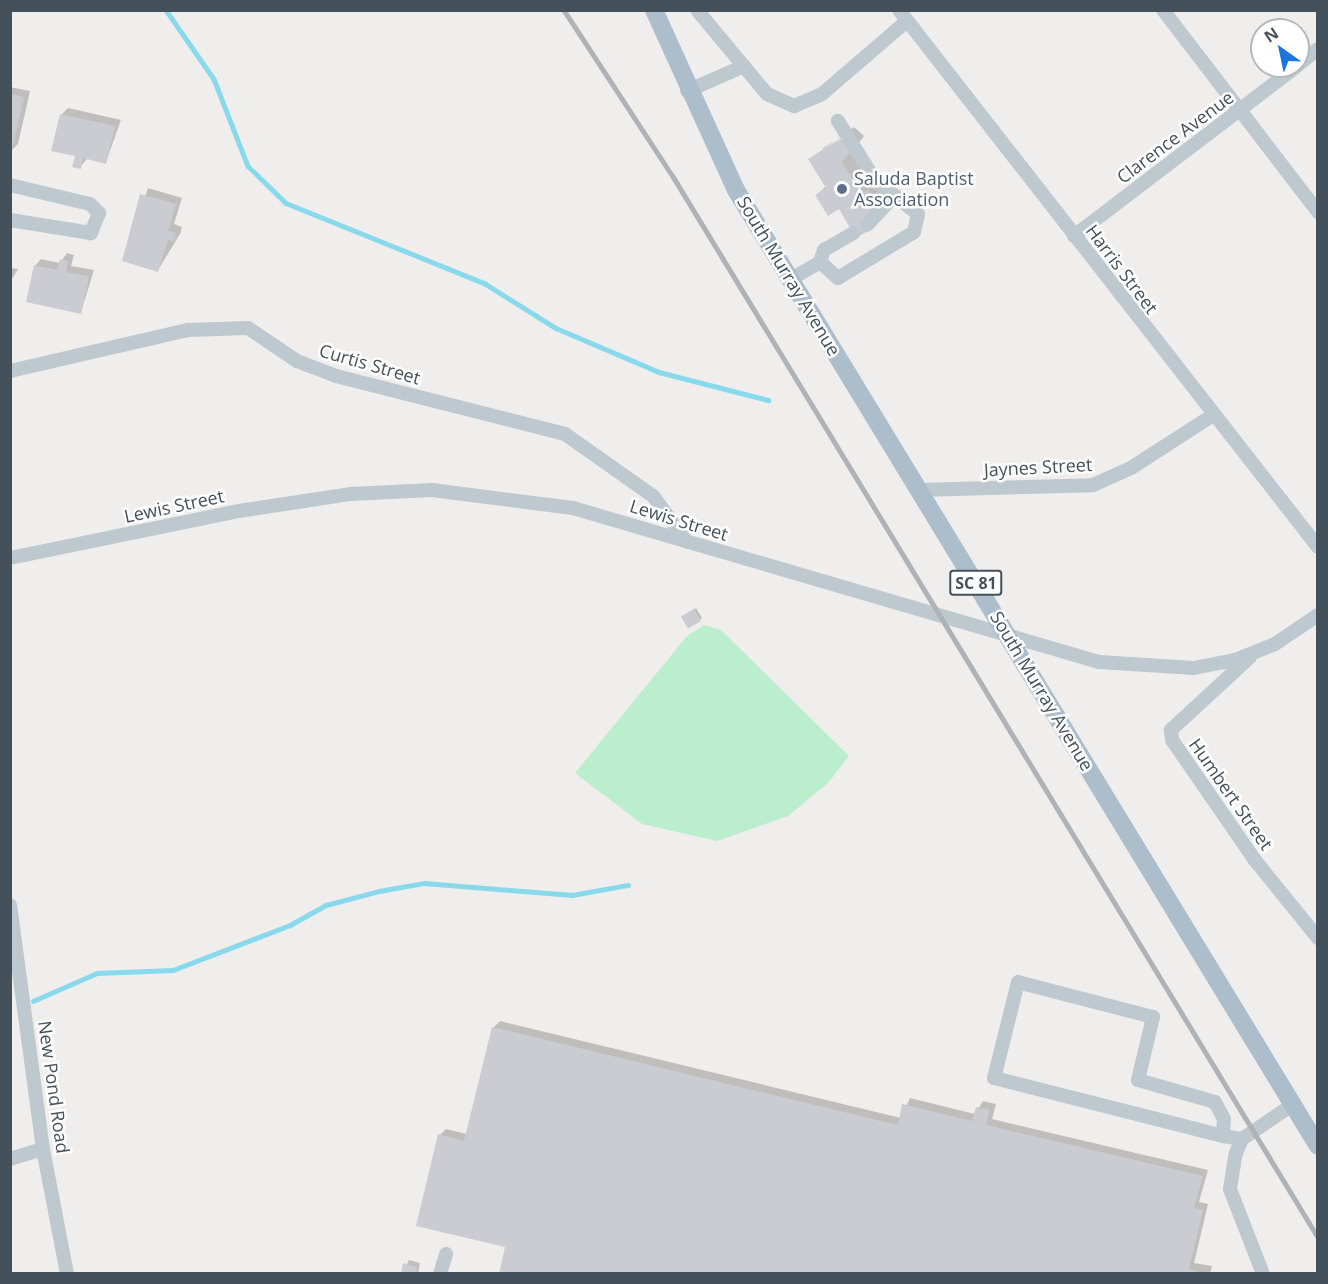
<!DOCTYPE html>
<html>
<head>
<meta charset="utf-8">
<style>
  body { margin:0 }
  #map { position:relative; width:1328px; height:1284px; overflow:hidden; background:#f0eded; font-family:"Open Sans",sans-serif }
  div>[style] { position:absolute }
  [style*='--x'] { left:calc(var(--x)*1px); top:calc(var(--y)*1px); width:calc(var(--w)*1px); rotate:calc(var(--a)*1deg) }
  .green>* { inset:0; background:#bbeecd }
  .shadow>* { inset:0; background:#0003 }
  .stream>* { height:4.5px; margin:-2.25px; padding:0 2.25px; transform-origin:2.25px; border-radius:2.25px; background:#88d9eb }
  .building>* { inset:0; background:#caccd2; transform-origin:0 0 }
  .minor>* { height:14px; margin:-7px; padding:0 7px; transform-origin:7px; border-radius:7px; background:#bdc8cf }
  .major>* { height:18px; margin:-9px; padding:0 9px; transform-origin:9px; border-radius:9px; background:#acbdcc }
  .rail>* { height:4.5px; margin:-2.25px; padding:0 2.25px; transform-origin:2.25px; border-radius:2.25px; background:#afb3b7 }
  .dots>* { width:16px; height:16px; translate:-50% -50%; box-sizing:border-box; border:3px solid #fff; border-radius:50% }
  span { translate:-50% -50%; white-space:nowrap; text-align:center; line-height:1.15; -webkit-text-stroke:5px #fff; paint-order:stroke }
  .shield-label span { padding:2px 4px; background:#fff; border:2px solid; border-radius:4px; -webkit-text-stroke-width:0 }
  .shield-label { font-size:16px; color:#45515a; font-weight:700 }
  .street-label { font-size:18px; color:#45515a }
  .service-label { font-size:18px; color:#4e5e75 }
  .left { translate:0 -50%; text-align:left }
  .frame { position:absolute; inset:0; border:12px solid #45515a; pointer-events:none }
  .north { position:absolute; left:1250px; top:18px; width:60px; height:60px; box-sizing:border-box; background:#fff; border:2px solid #b5b9bd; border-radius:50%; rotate:327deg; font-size:16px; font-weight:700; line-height:24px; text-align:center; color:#45515a }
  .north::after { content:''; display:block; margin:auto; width:21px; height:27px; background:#1a75dd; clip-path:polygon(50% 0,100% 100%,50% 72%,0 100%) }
</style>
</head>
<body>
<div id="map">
  <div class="green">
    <div style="clip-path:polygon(704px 625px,721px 630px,849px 756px,828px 783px,788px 816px,717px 841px,642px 824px,575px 773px,687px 636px)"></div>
  </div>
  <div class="shadow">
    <div style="clip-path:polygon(10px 87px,30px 91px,18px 144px,11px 151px)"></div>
    <div style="clip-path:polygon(68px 108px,121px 120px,106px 162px,88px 158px,80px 167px,61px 115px)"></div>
    <div style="clip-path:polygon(evenodd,854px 127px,864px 136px,855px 148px,893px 195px,880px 208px,839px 207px,817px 195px,826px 186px,810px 159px,854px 127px,846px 134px,847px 137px,823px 151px,823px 148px,846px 134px)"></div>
    <div style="clip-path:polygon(148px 188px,182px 198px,174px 224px,182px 227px,180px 234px,158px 270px,124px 260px)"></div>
    <div style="clip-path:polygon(67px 253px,74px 255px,71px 266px,94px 270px,81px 312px,35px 266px,41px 259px,60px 263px)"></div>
    <div style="clip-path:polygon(10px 268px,18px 269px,10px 282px)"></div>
    <div style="clip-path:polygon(696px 608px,702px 618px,689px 627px,684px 615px)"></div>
    <div style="clip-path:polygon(500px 1021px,901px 1118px,910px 1098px,975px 1114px,983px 1101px,996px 1104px,992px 1119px,1208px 1170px,1199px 1202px,1208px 1204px,1194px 1263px,1212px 1266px,1210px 1274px,501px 1274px,507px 1246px,440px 1135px,446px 1129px,467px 1134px,493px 1028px)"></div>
    <div style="clip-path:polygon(409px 1260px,420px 1263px,418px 1274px,402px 1274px)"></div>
  </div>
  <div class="stream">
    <div style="--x:166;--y:10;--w:84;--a:55.2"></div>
    <div style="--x:214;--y:79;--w:93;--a:68.7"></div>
    <div style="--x:248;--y:166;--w:53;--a:44.2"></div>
    <div style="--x:286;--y:203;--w:214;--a:22"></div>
    <div style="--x:484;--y:283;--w:85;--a:32"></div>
    <div style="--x:556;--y:328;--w:112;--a:23.1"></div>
    <div style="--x:659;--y:372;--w:113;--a:14.4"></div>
    <div style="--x:33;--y:1001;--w:70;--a:-23.6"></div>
    <div style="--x:97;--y:973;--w:76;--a:-2.3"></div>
    <div style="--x:173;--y:970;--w:125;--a:-21"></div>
    <div style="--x:290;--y:925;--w:41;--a:-29.1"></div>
    <div style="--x:326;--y:905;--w:55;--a:-14.8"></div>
    <div style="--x:379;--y:891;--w:46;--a:-10.1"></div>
    <div style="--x:424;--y:883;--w:148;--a:4.6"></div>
    <div style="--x:572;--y:895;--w:57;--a:-10.1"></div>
  </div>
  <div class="building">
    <div style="clip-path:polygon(10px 94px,24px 97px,11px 154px,10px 154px)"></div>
    <div style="clip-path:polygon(60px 114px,115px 126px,106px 164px,83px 158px,81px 169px,72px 167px,75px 156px,51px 151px)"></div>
    <div style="clip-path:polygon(840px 139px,852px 150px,842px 162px,862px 194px,868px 190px,881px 209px,870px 230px,856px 238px,839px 209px,828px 216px,815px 195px,826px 188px,808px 159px)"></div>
    <div style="clip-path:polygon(140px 194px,176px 204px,168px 231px,176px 233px,174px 242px,168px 240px,158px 272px,122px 261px)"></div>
    <div style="clip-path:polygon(60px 259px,68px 261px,66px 272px,89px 276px,81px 314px,26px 302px,34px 265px,57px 270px)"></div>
    <div style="left:694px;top:609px;width:14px;height:15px;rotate:60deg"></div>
    <div style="clip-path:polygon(492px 1027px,898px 1125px,902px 1104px,972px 1121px,976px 1107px,990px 1110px,986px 1125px,1203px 1176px,1194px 1208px,1203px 1210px,1189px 1269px,1207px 1274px,499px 1274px,505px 1247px,416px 1226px,438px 1134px,464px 1141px)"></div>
    <div style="clip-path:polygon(403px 1263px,417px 1267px,416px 1274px,401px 1274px)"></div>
  </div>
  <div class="minor">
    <div style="--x:697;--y:10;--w:109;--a:50.2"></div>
    <div style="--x:767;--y:94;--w:30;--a:24"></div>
    <div style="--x:794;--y:106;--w:30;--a:-23"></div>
    <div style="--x:822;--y:94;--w:112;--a:-40.7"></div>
    <div style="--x:899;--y:10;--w:681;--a:52.04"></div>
    <div style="--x:1163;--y:10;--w:255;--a:52.5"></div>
    <div style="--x:1298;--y:65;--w:26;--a:-39"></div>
    <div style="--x:687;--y:91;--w:62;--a:-23.7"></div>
    <div style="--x:10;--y:185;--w:82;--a:13.4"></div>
    <div style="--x:90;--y:204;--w:13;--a:45"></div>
    <div style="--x:99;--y:213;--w:22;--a:112"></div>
    <div style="--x:91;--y:233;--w:82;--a:-170.9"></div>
    <div style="--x:867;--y:225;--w:38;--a:-47"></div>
    <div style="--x:1074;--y:236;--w:280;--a:-37.3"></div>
    <div style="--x:820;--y:262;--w:13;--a:-72"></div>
    <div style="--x:824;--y:250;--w:34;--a:-30"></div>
    <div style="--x:791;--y:279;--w:34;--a:-30"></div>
    <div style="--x:820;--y:262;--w:24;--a:42"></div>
    <div style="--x:838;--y:278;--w:89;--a:-31.2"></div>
    <div style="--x:914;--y:232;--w:18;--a:-77"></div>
    <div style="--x:918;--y:214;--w:55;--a:-141.7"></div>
    <div style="--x:875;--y:180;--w:70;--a:-122.1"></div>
    <div style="--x:10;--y:371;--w:183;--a:-13"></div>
    <div style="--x:188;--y:330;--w:60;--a:-1.9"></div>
    <div style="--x:248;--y:328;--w:59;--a:34"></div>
    <div style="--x:297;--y:361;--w:42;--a:21"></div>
    <div style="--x:336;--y:376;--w:236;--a:14.2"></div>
    <div style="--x:565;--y:434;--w:108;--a:35.2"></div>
    <div style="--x:653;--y:496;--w:57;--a:53.5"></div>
    <div style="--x:919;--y:490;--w:174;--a:-1.6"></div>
    <div style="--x:1093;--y:485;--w:42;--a:-24.1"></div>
    <div style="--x:1131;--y:468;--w:98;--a:-32.9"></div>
    <div style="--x:10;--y:558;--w:234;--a:-11.6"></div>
    <div style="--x:239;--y:511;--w:112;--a:-8.7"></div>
    <div style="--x:350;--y:494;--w:82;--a:-2.8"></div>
    <div style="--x:432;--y:490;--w:142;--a:7.3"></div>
    <div style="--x:573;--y:508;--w:548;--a:16.32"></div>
    <div style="--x:1099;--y:662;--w:95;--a:3.6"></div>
    <div style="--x:1194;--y:668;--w:42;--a:-11"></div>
    <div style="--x:1235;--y:660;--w:43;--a:-21.8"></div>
    <div style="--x:1275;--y:644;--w:52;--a:-34"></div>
    <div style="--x:1250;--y:657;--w:108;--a:137.3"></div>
    <div style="--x:1171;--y:730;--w:10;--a:84"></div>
    <div style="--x:1172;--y:740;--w:145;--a:55.4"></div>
    <div style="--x:1254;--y:859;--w:102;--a:51"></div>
    <div style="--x:10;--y:905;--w:246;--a:82.3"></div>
    <div style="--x:43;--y:1149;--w:127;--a:79.1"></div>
    <div style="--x:1223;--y:1136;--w:17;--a:-87"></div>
    <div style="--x:1224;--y:1119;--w:19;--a:-118"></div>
    <div style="--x:1215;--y:1102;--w:80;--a:-164.1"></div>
    <div style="--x:1138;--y:1080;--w:65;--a:-76.6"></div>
    <div style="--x:1153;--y:1017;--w:139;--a:-165.5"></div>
    <div style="--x:1018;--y:982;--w:99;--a:104"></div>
    <div style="--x:994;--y:1078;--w:236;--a:14.2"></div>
    <div style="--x:1223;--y:1136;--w:19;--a:9"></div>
    <div style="--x:10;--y:1159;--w:34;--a:-17"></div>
    <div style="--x:440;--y:1274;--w:21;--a:-73"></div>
    <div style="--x:1263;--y:1274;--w:91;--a:-111.2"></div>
    <div style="--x:1230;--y:1189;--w:36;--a:-81"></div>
    <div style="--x:1236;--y:1153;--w:15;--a:-67"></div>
    <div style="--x:1242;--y:1139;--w:60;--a:-34.2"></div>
  </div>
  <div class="major">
    <div style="--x:654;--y:10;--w:198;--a:65.5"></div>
    <div style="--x:736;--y:190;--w:1119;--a:58.67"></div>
  </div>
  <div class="rail">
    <div style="--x:564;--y:10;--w:201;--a:56.8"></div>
    <div style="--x:674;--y:178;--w:1239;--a:58.7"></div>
  </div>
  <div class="dots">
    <div style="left:842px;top:189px;background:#5c6f8a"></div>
  </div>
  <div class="shield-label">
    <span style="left:976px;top:583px">SC 81</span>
  </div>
  <div class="street-label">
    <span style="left:1175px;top:137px;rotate:-37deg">Clarence Avenue</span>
    <span style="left:1122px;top:269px;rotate:53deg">Harris Street</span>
    <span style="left:789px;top:276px;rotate:59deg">South Murray Avenue</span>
    <span style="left:370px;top:364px;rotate:16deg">Curtis Street</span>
    <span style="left:1038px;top:467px;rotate:-3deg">Jaynes Street</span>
    <span style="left:174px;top:506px;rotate:-12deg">Lewis Street</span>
    <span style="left:679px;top:520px;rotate:17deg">Lewis Street</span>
    <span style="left:1042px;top:691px;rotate:59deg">South Murray Avenue</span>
    <span style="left:1231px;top:794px;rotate:55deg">Humbert Street</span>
    <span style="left:54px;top:1087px;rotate:82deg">New Pond Road</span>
  </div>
  <div class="service-label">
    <span class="left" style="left:854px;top:189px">Saluda Baptist<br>Association</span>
  </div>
  <div class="frame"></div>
  <div class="north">N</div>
</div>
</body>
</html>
